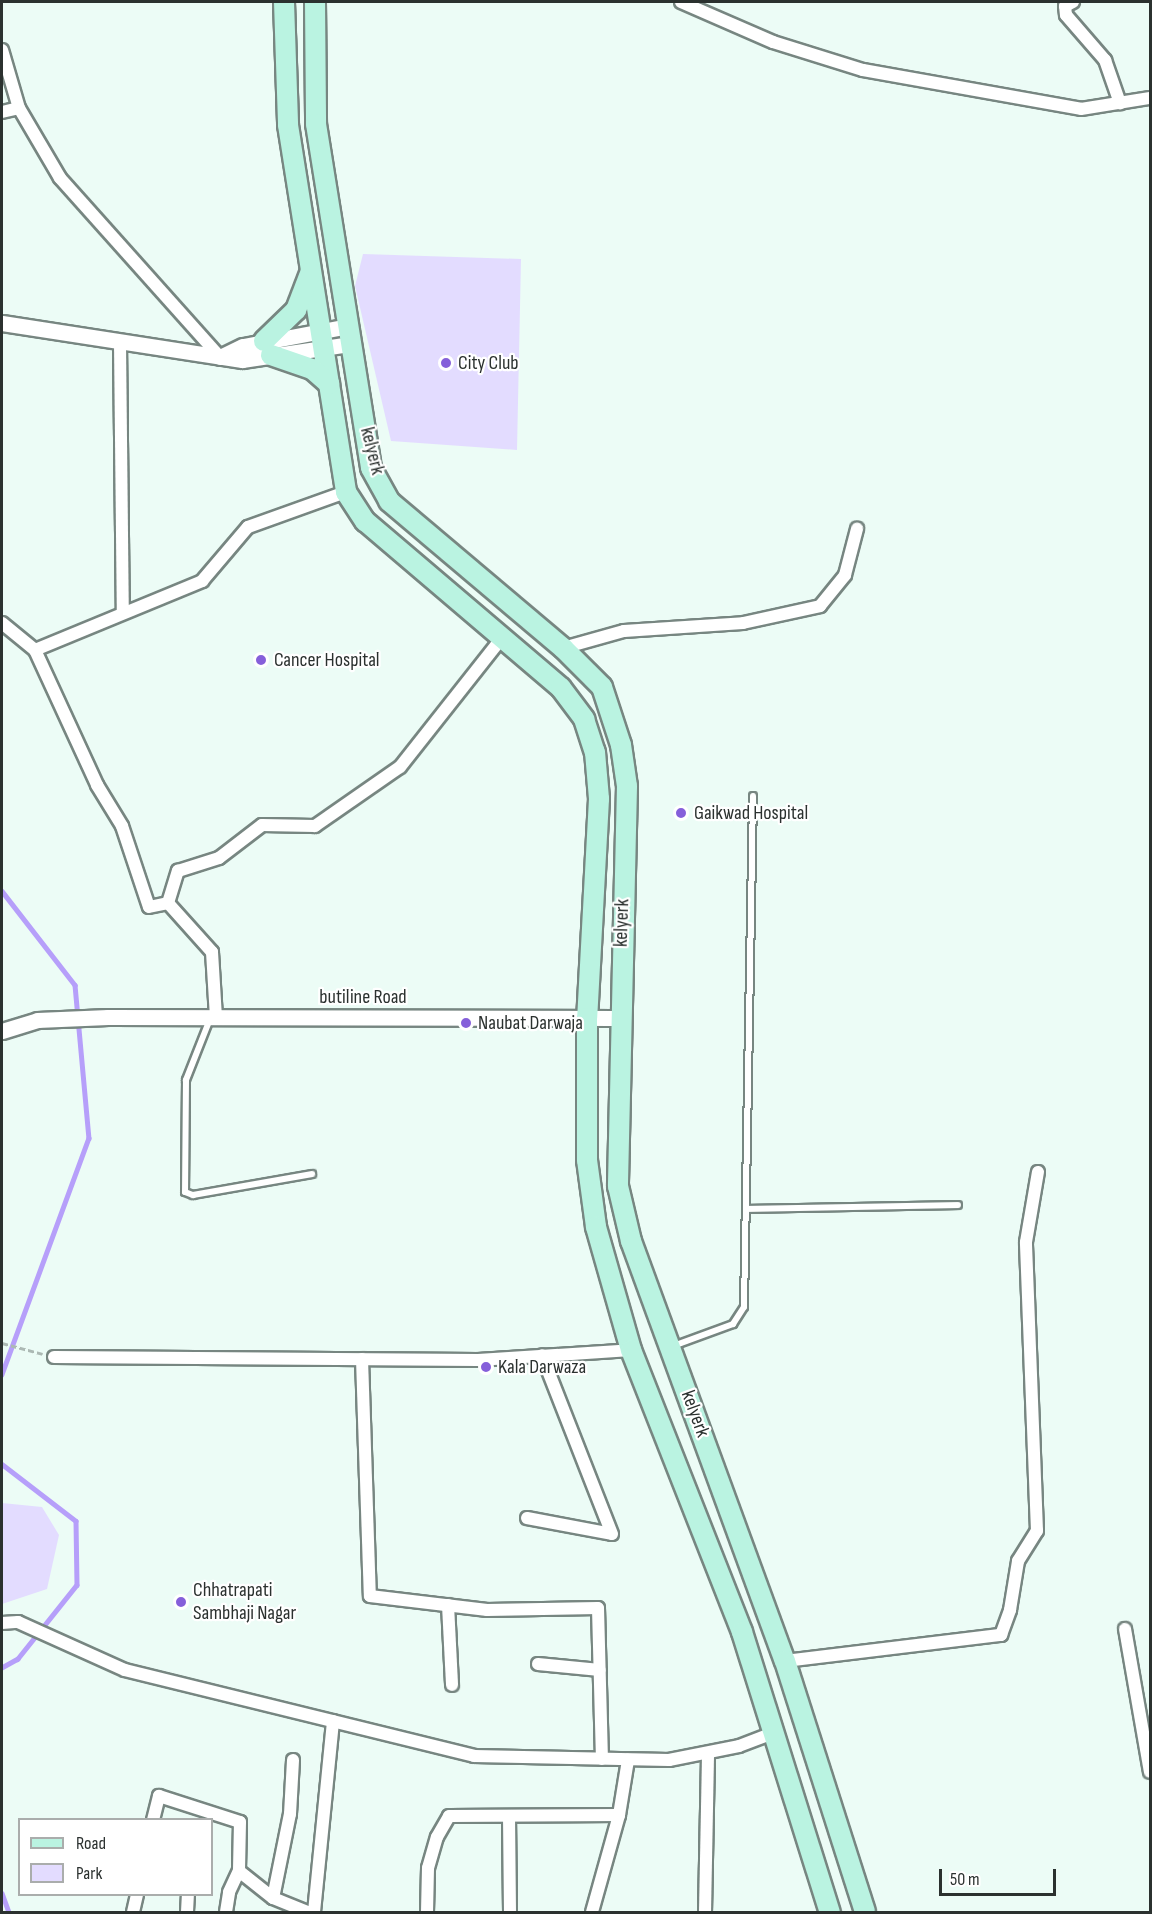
<!DOCTYPE html>
<html>
<head>
<meta charset="utf-8">
<style>
  body { margin:0 }
  #map { position:relative; width:1152px; height:1914px; overflow:hidden; background:#ecfcf6; font-family:"Sofia Sans Condensed",sans-serif }
  div>[style] { position:absolute }
  [style*='--x'] { left:calc(var(--x)*1px); top:calc(var(--y)*1px); width:calc(var(--w)*1px); rotate:calc(var(--a)*1deg) }
  .green>* { inset:0; background:#e3dcff }
  .stream>* { height:4.5px; margin:-2.25px; padding:0 2.25px; transform-origin:2.25px; border-radius:2.25px; background:#b69ffa }
  .path>* { height:3px; margin-top:-1.5px; transform-origin:0; background:repeating-linear-gradient(90deg,#acb9b4 0 6px,transparent 0 9px) }
  .roads { filter:drop-shadow(2px 0 #778681) drop-shadow(-2px 0 #778681) drop-shadow(0 2px #778681) drop-shadow(0 -2px #778681) }
  .service>* { height:6px; margin:-3px; padding:0 3px; transform-origin:3px; border-radius:3px; background:#fff }
  .minor>* { height:12px; margin:-6px; padding:0 6px; transform-origin:6px; border-radius:6px; background:#fff }
  .tertiary>* { height:15px; margin:-7.5px; padding:0 7.5px; transform-origin:7.5px; border-radius:7.5px; background:#fff }
  .primary>* { height:20px; margin:-10px; padding:0 10px; transform-origin:10px; border-radius:10px; background:#baf3e1 }
  .dots>* { width:16px; height:16px; translate:-50% -50%; box-sizing:border-box; border:3px solid #fff; border-radius:50% }
  span { translate:-50% -50%; white-space:nowrap; text-align:center; line-height:1.15; -webkit-text-stroke:4.5px #fff; paint-order:stroke }
  .poi-label { font-size:20px; color:#2b312f }
  .left { translate:0 -50%; text-align:left }
  .street-label { font-size:20px; color:#2b312f }
  .frame { position:absolute; inset:0; border:3px solid #2b312f; pointer-events:none }
  .legend { position:absolute; left:18px; top:1818px; width:195px; height:78px; box-sizing:border-box; background:#fff; border:2px solid #aaadac; margin:0; padding:8px 10px; list-style:none; font-size:18px; color:#2b312f }
  .legend li { display:flex; align-items:center; gap:12px; height:30px }
  .legend b { width:30px; border:2px solid #aaadac }
  .scale { position:absolute; left:939px; top:1869px; width:117px; height:27px; box-sizing:border-box; border:3px solid #2b312f; border-top:0; padding-left:8px; font-size:18px; line-height:21px; white-space:nowrap; color:#2b312f; -webkit-text-stroke:4px #fff; paint-order:stroke }
</style>
</head>
<body>
<div id="map">
  <div class="green">
    <div style="clip-path:polygon(363px 254px,521px 259px,517px 450px,391px 441px,355px 286px)"></div>
    <div style="clip-path:polygon(2px 1503px,42px 1507px,59px 1535px,47px 1589px,2px 1604px)"></div>
  </div>
  <div class="stream">
    <div style="--x:2;--y:891;--w:119;--a:52.2"></div>
    <div style="--x:75;--y:985;--w:154;--a:84.8"></div>
    <div style="--x:89;--y:1138;--w:252;--a:110.2"></div>
    <div style="--x:2;--y:1464;--w:93;--a:37.6"></div>
    <div style="--x:76;--y:1521;--w:64;--a:89.1"></div>
    <div style="--x:77;--y:1585;--w:95;--a:128.6"></div>
    <div style="--x:18;--y:1659;--w:18;--a:151"></div>
    <div style="--x:2;--y:1893;--w:20;--a:70"></div>
  </div>
  <div class="path">
    <div style="--x:2;--y:1343;--w:42;--a:15"></div>
  </div>
  <div class="roads">
    <div class="service">
      <div style="--x:210;--y:1019;--w:66;--a:111.5"></div>
      <div style="--x:186;--y:1080;--w:112;--a:90.5"></div>
      <div style="--x:185;--y:1192;--w:9;--a:21"></div>
      <div style="--x:193;--y:1195;--w:121;--a:-10"></div>
      <div style="--x:747;--y:1209;--w:211;--a:-1.1"></div>
      <div style="--x:673;--y:1346;--w:64;--a:-20.1"></div>
      <div style="--x:733;--y:1324;--w:20;--a:-57"></div>
      <div style="--x:744;--y:1307;--w:511;--a:-88.99"></div>
    </div>
    <div class="minor">
      <div style="--x:681;--y:2;--w:100;--a:23.5"></div>
      <div style="--x:773;--y:42;--w:94;--a:17.3"></div>
      <div style="--x:863;--y:70;--w:221;--a:10.1"></div>
      <div style="--x:1081;--y:109;--w:70;--a:-9.1"></div>
      <div style="--x:1073;--y:2;--w:9;--a:153"></div>
      <div style="--x:1065;--y:6;--w:9;--a:84"></div>
      <div style="--x:1066;--y:15;--w:60;--a:49.1"></div>
      <div style="--x:1105;--y:60;--w:46;--a:70.8"></div>
      <div style="--x:2;--y:50;--w:60;--a:73.7"></div>
      <div style="--x:19;--y:108;--w:81;--a:59.6"></div>
      <div style="--x:60;--y:178;--w:240;--a:48.2"></div>
      <div style="--x:2;--y:112;--w:17;--a:-13"></div>
      <div style="--x:120;--y:343;--w:269;--a:89.4"></div>
      <div style="--x:2;--y:623;--w:43;--a:39.3"></div>
      <div style="--x:35;--y:650;--w:149;--a:65.3"></div>
      <div style="--x:97;--y:785;--w:48;--a:58.6"></div>
      <div style="--x:122;--y:826;--w:85;--a:71.6"></div>
      <div style="--x:149;--y:907;--w:19;--a:-12"></div>
      <div style="--x:168;--y:903;--w:66;--a:48.1"></div>
      <div style="--x:212;--y:952;--w:66;--a:86.5"></div>
      <div style="--x:563;--y:648;--w:63;--a:-15.6"></div>
      <div style="--x:624;--y:631;--w:119;--a:-3.8"></div>
      <div style="--x:743;--y:623;--w:79;--a:-12.4"></div>
      <div style="--x:820;--y:606;--w:40;--a:-51"></div>
      <div style="--x:845;--y:575;--w:48;--a:-75.4"></div>
      <div style="--x:35;--y:650;--w:181;--a:-22.4"></div>
      <div style="--x:202;--y:581;--w:71;--a:-49.6"></div>
      <div style="--x:248;--y:527;--w:104;--a:-19.7"></div>
      <div style="--x:168;--y:903;--w:34;--a:-73"></div>
      <div style="--x:178;--y:871;--w:43;--a:-17.6"></div>
      <div style="--x:219;--y:858;--w:54;--a:-37.5"></div>
      <div style="--x:262;--y:825;--w:53;--a:1.1"></div>
      <div style="--x:315;--y:826;--w:103;--a:-34.8"></div>
      <div style="--x:400;--y:767;--w:164;--a:-51.7"></div>
      <div style="--x:54;--y:1357;--w:424;--a:0.4"></div>
      <div style="--x:478;--y:1360;--w:153;--a:-3.7"></div>
      <div style="--x:362;--y:1359;--w:237;--a:88.1"></div>
      <div style="--x:370;--y:1596;--w:118;--a:6.8"></div>
      <div style="--x:487;--y:1610;--w:111;--a:-1"></div>
      <div style="--x:598;--y:1608;--w:151;--a:88.5"></div>
      <div style="--x:527;--y:1518;--w:86;--a:10.7"></div>
      <div style="--x:612;--y:1534;--w:192;--a:-111.4"></div>
      <div style="--x:448;--y:1605;--w:80;--a:87.1"></div>
      <div style="--x:2;--y:1623;--w:16;--a:-4"></div>
      <div style="--x:18;--y:1622;--w:117;--a:24.2"></div>
      <div style="--x:125;--y:1670;--w:359;--a:13.8"></div>
      <div style="--x:474;--y:1756;--w:195;--a:1.2"></div>
      <div style="--x:669;--y:1760;--w:71;--a:-11.3"></div>
      <div style="--x:739;--y:1746;--w:39;--a:-21"></div>
      <div style="--x:1125;--y:1629;--w:145;--a:80.1"></div>
      <div style="--x:785;--y:1661;--w:218;--a:-6.9"></div>
      <div style="--x:1001;--y:1635;--w:27;--a:-70"></div>
      <div style="--x:1010;--y:1610;--w:50;--a:-80.7"></div>
      <div style="--x:1018;--y:1561;--w:36;--a:-58"></div>
      <div style="--x:1037;--y:1531;--w:289;--a:-92.2"></div>
      <div style="--x:1026;--y:1242;--w:71;--a:-80.3"></div>
      <div style="--x:538;--y:1664;--w:62;--a:5.5"></div>
      <div style="--x:509;--y:1816;--w:96;--a:89.4"></div>
      <div style="--x:153;--y:1820;--w:25;--a:-76"></div>
      <div style="--x:159;--y:1796;--w:85;--a:17.8"></div>
      <div style="--x:240;--y:1822;--w:49;--a:91.2"></div>
      <div style="--x:239;--y:1871;--w:43;--a:38.5"></div>
      <div style="--x:273;--y:1898;--w:38;--a:22"></div>
      <div style="--x:273;--y:1898;--w:86;--a:-78.6"></div>
      <div style="--x:290;--y:1814;--w:54;--a:-86.8"></div>
      <div style="--x:133;--y:1912;--w:18;--a:-77"></div>
      <div style="--x:187;--y:1912;--w:18;--a:-87"></div>
      <div style="--x:226;--y:1912;--w:20;--a:-81"></div>
      <div style="--x:229;--y:1892;--w:23;--a:-65"></div>
      <div style="--x:314;--y:1912;--w:192;--a:-84.3"></div>
      <div style="--x:427;--y:1912;--w:44;--a:-88.7"></div>
      <div style="--x:428;--y:1868;--w:32;--a:-74"></div>
      <div style="--x:437;--y:1837;--w:24;--a:-60"></div>
      <div style="--x:449;--y:1816;--w:170;--a:-0.3"></div>
      <div style="--x:592;--y:1912;--w:101;--a:-74.4"></div>
      <div style="--x:619;--y:1815;--w:56;--a:-80.7"></div>
      <div style="--x:705;--y:1912;--w:159;--a:-88.9"></div>
    </div>
    <div class="tertiary">
      <div style="--x:2;--y:323;--w:243;--a:8.8"></div>
      <div style="--x:242;--y:360;--w:110;--a:-8.4"></div>
      <div style="--x:220;--y:357;--w:25;--a:-26"></div>
      <div style="--x:243;--y:346;--w:108;--a:-10.7"></div>
      <div style="--x:2;--y:1031;--w:37;--a:-17"></div>
      <div style="--x:37;--y:1020;--w:71;--a:-2.4"></div>
      <div style="--x:108;--y:1017;--w:511;--a:0.11"></div>
    </div>
    <div class="primary">
      <div style="--x:284;--y:2;--w:123;--a:88.1"></div>
      <div style="--x:288;--y:125;--w:372;--a:81"></div>
      <div style="--x:346;--y:492;--w:35;--a:57"></div>
      <div style="--x:365;--y:521;--w:257;--a:40.4"></div>
      <div style="--x:561;--y:688;--w:39;--a:53"></div>
      <div style="--x:584;--y:719;--w:35;--a:72"></div>
      <div style="--x:595;--y:752;--w:47;--a:85.1"></div>
      <div style="--x:599;--y:799;--w:219;--a:93.1"></div>
      <div style="--x:587;--y:1018;--w:142;--a:90"></div>
      <div style="--x:587;--y:1160;--w:68;--a:82.3"></div>
      <div style="--x:596;--y:1227;--w:128;--a:74.1"></div>
      <div style="--x:631;--y:1350;--w:303;--a:68.5"></div>
      <div style="--x:742;--y:1632;--w:294;--a:72.6"></div>
      <div style="--x:315;--y:2;--w:122;--a:89.5"></div>
      <div style="--x:316;--y:124;--w:348;--a:80.9"></div>
      <div style="--x:371;--y:468;--w:38;--a:61"></div>
      <div style="--x:389;--y:501;--w:228;--a:40.2"></div>
      <div style="--x:563;--y:648;--w:55;--a:45"></div>
      <div style="--x:602;--y:687;--w:61;--a:71.9"></div>
      <div style="--x:621;--y:745;--w:41;--a:81.7"></div>
      <div style="--x:627;--y:786;--w:400;--a:91.3"></div>
      <div style="--x:618;--y:1186;--w:57;--a:76.7"></div>
      <div style="--x:631;--y:1241;--w:447;--a:69.9"></div>
      <div style="--x:785;--y:1661;--w:263;--a:72.3"></div>
      <div style="--x:264;--y:341;--w:45;--a:-44.1"></div>
      <div style="--x:296;--y:310;--w:40;--a:-69"></div>
      <div style="--x:271;--y:355;--w:43;--a:18.9"></div>
      <div style="--x:312;--y:369;--w:23;--a:41"></div>
    </div>
  </div>
  <div class="dots">
    <div style="left:446px;top:363px;background:#855fda"></div>
    <div style="left:261px;top:660px;background:#855fda"></div>
    <div style="left:681px;top:813px;background:#855fda"></div>
    <div style="left:466px;top:1023px;background:#855fda"></div>
    <div style="left:486px;top:1367px;background:#855fda"></div>
    <div style="left:181px;top:1602px;background:#855fda"></div>
  </div>
  <div class="poi-label">
    <span class="left" style="left:458px;top:363px">City Club</span>
    <span class="left" style="left:274px;top:660px">Cancer Hospital</span>
    <span class="left" style="left:694px;top:813px">Gaikwad Hospital</span>
    <span class="left" style="left:478px;top:1023px">Naubat Darwaja</span>
    <span class="left" style="left:498px;top:1367px">Kala Darwaza</span>
    <span class="left" style="left:193px;top:1602px">Chhatrapati<br>Sambhaji Nagar</span>
  </div>
  <div class="street-label">
    <span style="left:372px;top:451px;rotate:76deg">kelyerk</span>
    <span style="left:622px;top:923px;rotate:-88deg">kelyerk</span>
    <span style="left:363px;top:997px">butiline Road</span>
    <span style="left:695px;top:1414px;rotate:70deg">kelyerk</span>
  </div>
  <div class="frame"></div>
  <ul class="legend">
  <li><b style="height:8px;background:#baf3e1"></b>Road</li>
  <li><b style="height:16px;background:#e3dcff"></b>Park</li>
  </ul>
  <div class="scale">50 m</div>
</div>
</body>
</html>
